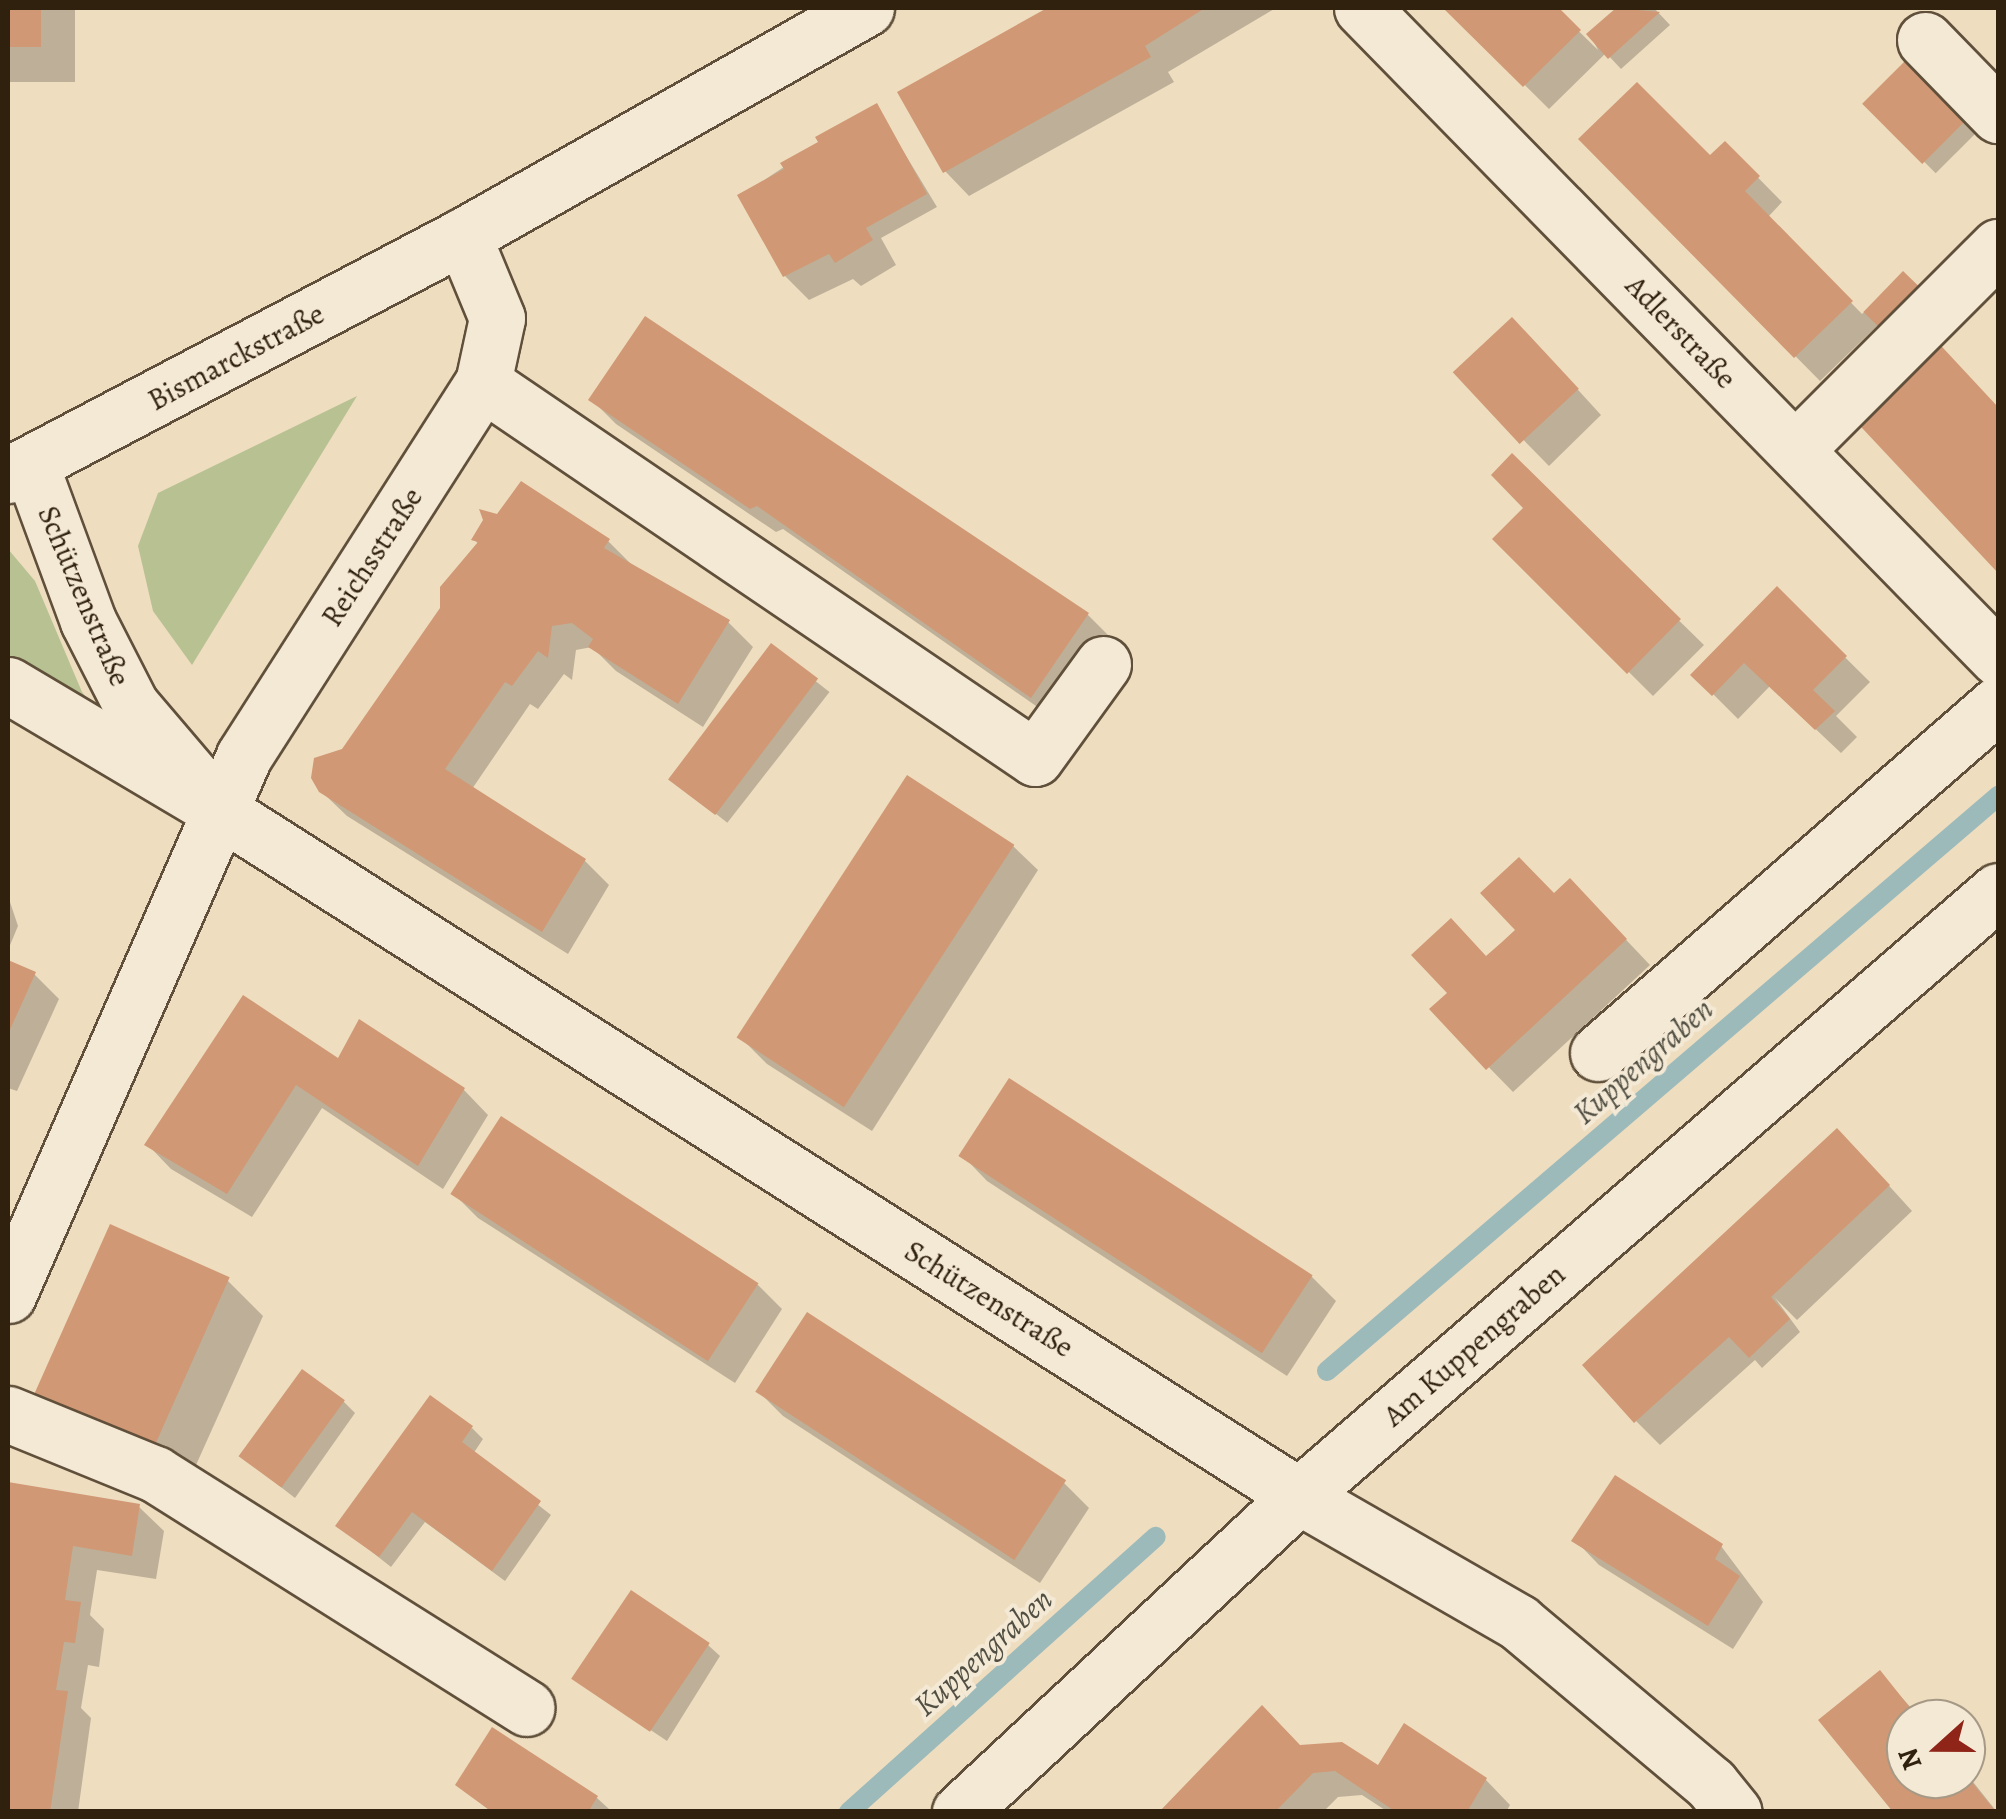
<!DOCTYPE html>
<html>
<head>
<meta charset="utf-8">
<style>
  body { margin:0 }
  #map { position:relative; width:2006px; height:1819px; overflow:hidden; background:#eeddbf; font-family:Alegreya,serif }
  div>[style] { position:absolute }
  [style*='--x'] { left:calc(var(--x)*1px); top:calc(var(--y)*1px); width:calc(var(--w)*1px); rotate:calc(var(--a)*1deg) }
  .green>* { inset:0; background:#b8c192 }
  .shadow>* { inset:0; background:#0003; transform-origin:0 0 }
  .stream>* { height:20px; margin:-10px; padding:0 10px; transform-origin:10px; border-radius:10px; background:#9dbabb }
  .building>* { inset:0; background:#d09874; transform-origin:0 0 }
  .roads { filter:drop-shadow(2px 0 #60503b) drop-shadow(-2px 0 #60503b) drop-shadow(0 2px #60503b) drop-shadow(0 -2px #60503b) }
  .minor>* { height:55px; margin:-27.5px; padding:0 27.5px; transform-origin:27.5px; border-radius:27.5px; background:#f4e9d5 }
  span { translate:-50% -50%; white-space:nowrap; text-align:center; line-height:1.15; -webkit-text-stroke:8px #f4e9d5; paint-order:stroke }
  .street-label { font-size:30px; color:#30210f }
  .water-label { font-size:32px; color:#514f43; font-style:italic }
  .frame { position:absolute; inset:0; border:10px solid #30210f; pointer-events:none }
  .north { position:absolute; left:1886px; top:1699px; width:100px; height:100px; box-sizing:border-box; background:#f4e9d5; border:2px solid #a69986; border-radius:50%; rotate:249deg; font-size:28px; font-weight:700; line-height:40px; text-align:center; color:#30210f }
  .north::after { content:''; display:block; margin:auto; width:35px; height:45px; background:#8f2418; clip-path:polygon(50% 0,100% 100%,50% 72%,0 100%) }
</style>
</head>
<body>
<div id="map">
  <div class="green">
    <div style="clip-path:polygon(357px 396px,192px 665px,153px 611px,138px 546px,158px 493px)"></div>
    <div style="clip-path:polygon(8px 549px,35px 581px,82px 692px,120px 739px,8px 657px)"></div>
  </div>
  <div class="shadow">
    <div style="left:8px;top:8px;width:67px;height:74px"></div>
    <div style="clip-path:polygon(1051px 8px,1276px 8px,1168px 72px,1174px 82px,969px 196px,945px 171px,901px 93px)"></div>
    <div style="clip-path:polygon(1447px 8px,1555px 8px,1598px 50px,1590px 34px,1619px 8px,1654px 8px,1670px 25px,1621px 69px,1606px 53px,1549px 109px)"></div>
    <div style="left:1906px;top:63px;width:99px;height:57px;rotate:45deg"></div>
    <div style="clip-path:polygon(876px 106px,937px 207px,881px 238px,896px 265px,861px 286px,853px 279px,809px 300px,785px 276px,740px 196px)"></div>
    <div style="clip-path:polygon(1581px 139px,1710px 158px,1725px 144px,1782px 202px,1768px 217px,1862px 314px,1903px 274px,1879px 324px,1820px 381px)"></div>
    <div style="clip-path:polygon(1537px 345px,1601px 415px,1549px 466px,1458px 373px)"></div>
    <div style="clip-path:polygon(1955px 363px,1998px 411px,1998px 570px,1852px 413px)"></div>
    <div style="clip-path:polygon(591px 399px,1088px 615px,1112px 639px,1056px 720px,783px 529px,776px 532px,616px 424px)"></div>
    <div style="clip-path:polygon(1512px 457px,1704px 645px,1653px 696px,1495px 539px,1526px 508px)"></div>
    <div style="clip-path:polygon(474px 539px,608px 541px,633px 566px,728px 622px,753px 647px,703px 727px,616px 671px,592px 647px,576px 650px,572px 680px,564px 674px,538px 709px,530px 704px,472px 789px,585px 861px,609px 885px,568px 954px,347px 816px,321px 791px,442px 609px,479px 545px)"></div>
    <div style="clip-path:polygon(1777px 590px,1870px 682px,1836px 716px,1857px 737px,1841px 753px,1770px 686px,1738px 719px,1694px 675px)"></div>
    <div style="left:772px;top:647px;width:73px;height:166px;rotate:38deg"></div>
    <div style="clip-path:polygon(1013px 846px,1038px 870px,872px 1131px,767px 1064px,742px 1039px)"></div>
    <div style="clip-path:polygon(8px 896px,18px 926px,8px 950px)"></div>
    <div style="clip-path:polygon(1594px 906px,1650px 965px,1513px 1092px,1433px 1010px,1487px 959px)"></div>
    <div style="clip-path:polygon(8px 962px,34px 974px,59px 999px,17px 1091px,8px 1088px)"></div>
    <div style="clip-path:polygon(338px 1061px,464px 1090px,488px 1115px,443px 1189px,322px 1108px,252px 1217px,171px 1169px,147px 1144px)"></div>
    <div style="clip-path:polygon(963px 1156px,1311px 1276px,1336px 1301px,1287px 1376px,987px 1181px)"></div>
    <div style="clip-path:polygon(1862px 1156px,1912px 1211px,1797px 1320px,1775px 1298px,1800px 1332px,1762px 1368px,1755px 1360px,1660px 1445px,1636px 1421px)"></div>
    <div style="clip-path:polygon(454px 1194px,758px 1285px,782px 1309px,735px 1383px,478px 1218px)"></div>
    <div style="clip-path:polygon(227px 1280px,263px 1316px,183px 1494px,68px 1442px)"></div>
    <div style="clip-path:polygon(758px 1391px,1064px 1483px,1089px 1508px,1040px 1583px,783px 1416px)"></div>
    <div style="clip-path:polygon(343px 1401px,355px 1413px,295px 1498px,242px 1457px)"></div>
    <div style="clip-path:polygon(472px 1428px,483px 1439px,473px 1454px,551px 1515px,505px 1581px,425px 1522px,391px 1567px,339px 1526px)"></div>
    <div style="clip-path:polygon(8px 1484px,139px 1507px,164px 1531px,156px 1579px,97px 1570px,90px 1615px,104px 1629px,99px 1667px,88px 1665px,81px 1708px,91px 1718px,78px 1812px,8px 1812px)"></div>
    <div style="clip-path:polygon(1575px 1540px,1721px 1546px,1763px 1602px,1733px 1649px,1599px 1565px)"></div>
    <div style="clip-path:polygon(708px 1645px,720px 1656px,667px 1741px,576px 1680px)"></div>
    <div style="clip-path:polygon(1880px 1673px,1921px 1719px,1906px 1719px,1906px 1779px,1966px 1779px,1966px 1773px,1997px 1812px,1896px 1812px)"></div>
    <div style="clip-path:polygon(1300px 1748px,1379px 1768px,1486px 1780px,1510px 1805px,1506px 1812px,1388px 1812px,1362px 1795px,1338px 1797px,1323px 1812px,1160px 1812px)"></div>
    <div style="clip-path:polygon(458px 1785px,597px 1798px,609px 1809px,492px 1812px)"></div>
  </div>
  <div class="stream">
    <div style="--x:1327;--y:1371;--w:884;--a:-40.59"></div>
    <div style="--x:849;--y:1812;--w:412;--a:-41.9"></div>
  </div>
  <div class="building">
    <div style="left:8px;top:8px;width:33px;height:39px"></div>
    <div style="clip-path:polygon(1047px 8px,1205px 8px,1145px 46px,1151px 57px,943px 173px,897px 92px)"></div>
    <div style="clip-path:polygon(1443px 8px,1559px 8px,1581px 30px,1523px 87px)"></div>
    <div style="clip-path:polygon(1616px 8px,1660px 12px,1608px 59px,1586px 34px)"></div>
    <div style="left:1906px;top:60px;width:85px;height:62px;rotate:45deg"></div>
    <div style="clip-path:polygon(1637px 82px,1710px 155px,1725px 141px,1760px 176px,1745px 191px,1853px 301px,1794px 358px,1578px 139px)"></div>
    <div style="clip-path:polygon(877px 103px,927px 194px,866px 228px,873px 240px,835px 263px,829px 254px,783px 277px,737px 195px,784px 169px,780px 163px,818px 142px,815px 137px)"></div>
    <div style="left:1903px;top:271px;width:33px;height:57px;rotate:44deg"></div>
    <div style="clip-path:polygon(645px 316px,1089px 613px,1031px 698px,757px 506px,750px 509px,588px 400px)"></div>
    <div style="left:1512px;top:317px;width:98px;height:81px;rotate:47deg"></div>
    <div style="clip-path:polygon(1931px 335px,1998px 407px,1998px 573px,1848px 413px)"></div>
    <div style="clip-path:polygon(1512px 453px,1681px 619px,1627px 674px,1492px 539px,1523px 508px,1491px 475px)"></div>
    <div style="clip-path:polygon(521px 481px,610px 539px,604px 548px,730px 620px,678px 704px,588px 647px,593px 639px,572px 623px,552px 626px,548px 658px,538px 651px,512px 686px,505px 682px,445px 769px,586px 859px,542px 932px,319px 792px,311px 778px,314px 758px,342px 749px,440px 608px,440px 587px,478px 542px,471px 540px,483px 520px,479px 509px,497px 514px)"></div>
    <div style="clip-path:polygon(1777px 586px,1847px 656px,1813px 690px,1835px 711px,1815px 730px,1744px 663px,1712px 696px,1690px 675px)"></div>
    <div style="left:771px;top:643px;width:59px;height:171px;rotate:37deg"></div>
    <div style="left:907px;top:775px;width:128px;height:313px;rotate:33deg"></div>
    <div style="clip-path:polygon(1519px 857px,1554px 893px,1570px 878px,1627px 939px,1486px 1070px,1429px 1009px,1447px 993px,1411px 955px,1451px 918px,1486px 956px,1502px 942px,1515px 930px,1480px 893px)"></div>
    <div style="clip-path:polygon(8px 960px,36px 972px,8px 1034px)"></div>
    <div style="clip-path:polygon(243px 995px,338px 1058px,359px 1019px,465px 1088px,418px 1166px,296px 1085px,227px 1194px,144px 1145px)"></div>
    <div style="left:1009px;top:1078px;width:362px;height:93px;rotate:33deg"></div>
    <div style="left:501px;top:1116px;width:307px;height:93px;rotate:33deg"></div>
    <div style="clip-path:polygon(1837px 1128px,1890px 1185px,1771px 1297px,1790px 1319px,1749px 1358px,1729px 1337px,1634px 1423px,1582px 1365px)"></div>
    <div style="left:110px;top:1224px;width:131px;height:199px;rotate:24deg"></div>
    <div style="left:807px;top:1312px;width:309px;height:95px;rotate:33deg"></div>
    <div style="left:302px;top:1369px;width:53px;height:108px;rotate:36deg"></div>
    <div style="clip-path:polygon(430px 1395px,473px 1426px,462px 1442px,541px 1501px,492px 1571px,412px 1512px,379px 1557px,335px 1526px)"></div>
    <div style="clip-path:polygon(1615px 1475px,1723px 1544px,1715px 1559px,1740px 1576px,1708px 1626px,1571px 1541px)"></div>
    <div style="clip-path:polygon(8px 1482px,140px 1504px,132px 1556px,73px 1546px,65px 1600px,81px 1602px,75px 1643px,64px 1642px,56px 1690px,68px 1691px,50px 1812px,8px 1812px)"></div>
    <div style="left:631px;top:1590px;width:95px;height:107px;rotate:34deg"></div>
    <div style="clip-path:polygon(1880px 1670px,1919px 1719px,1906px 1719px,1906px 1779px,1966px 1775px,1996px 1812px,1893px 1812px,1818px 1720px)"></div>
    <div style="clip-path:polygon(1262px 1705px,1300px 1745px,1342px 1742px,1378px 1765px,1404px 1723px,1487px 1778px,1467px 1812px,1396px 1812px,1335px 1771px,1313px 1773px,1275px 1812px,1159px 1812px)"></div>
    <div style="clip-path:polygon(492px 1727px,598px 1796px,588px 1812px,492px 1812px,455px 1785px)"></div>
  </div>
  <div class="roads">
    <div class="minor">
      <div style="--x:1362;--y:8;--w:909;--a:45.62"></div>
      <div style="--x:1925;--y:40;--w:105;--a:45.8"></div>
      <div style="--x:483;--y:383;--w:667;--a:34.19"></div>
      <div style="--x:1035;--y:758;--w:116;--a:-54.1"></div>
      <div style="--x:1796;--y:449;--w:286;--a:-45"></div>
      <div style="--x:31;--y:466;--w:165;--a:69.8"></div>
      <div style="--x:88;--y:621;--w:94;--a:62.9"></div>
      <div style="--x:131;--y:705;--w:97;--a:49.6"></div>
      <div style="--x:8;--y:475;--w:514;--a:-27.71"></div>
      <div style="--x:463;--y:236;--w:463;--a:-29.5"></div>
      <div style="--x:8;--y:685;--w:249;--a:30.7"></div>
      <div style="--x:222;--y:812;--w:1276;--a:32.42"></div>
      <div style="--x:1299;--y:1496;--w:253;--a:29.9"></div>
      <div style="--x:1518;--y:1622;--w:252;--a:40"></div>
      <div style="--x:1711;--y:1784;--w:36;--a:51"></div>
      <div style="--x:1598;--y:1053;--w:531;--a:-41.1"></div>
      <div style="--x:8;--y:1295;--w:588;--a:-66.35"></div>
      <div style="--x:244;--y:756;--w:443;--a:-57.4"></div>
      <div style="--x:483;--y:383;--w:66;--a:-77.8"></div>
      <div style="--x:497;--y:318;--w:89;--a:-112.5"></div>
      <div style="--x:8;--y:1414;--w:159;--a:22.2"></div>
      <div style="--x:155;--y:1474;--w:439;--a:32.2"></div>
      <div style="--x:960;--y:1812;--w:463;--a:-43"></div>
      <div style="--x:1299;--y:1496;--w:924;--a:-40.88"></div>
    </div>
  </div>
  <div class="street-label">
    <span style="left:1681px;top:332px;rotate:46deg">Adlerstraße</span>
    <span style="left:236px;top:357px;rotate:-28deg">Bismarckstraße</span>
    <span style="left:372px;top:557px;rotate:-57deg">Reichsstraße</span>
    <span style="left:84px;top:596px;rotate:67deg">Schützenstraße</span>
    <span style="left:989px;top:1299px;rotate:32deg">Schützenstraße</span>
    <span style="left:1474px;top:1345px;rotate:-41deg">Am Kuppengraben</span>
  </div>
  <div class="water-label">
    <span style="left:1643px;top:1061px;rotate:-41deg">Kuppengraben</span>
    <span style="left:983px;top:1652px;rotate:-42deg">Kuppengraben</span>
  </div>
  <div class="frame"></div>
  <div class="north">N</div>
</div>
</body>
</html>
